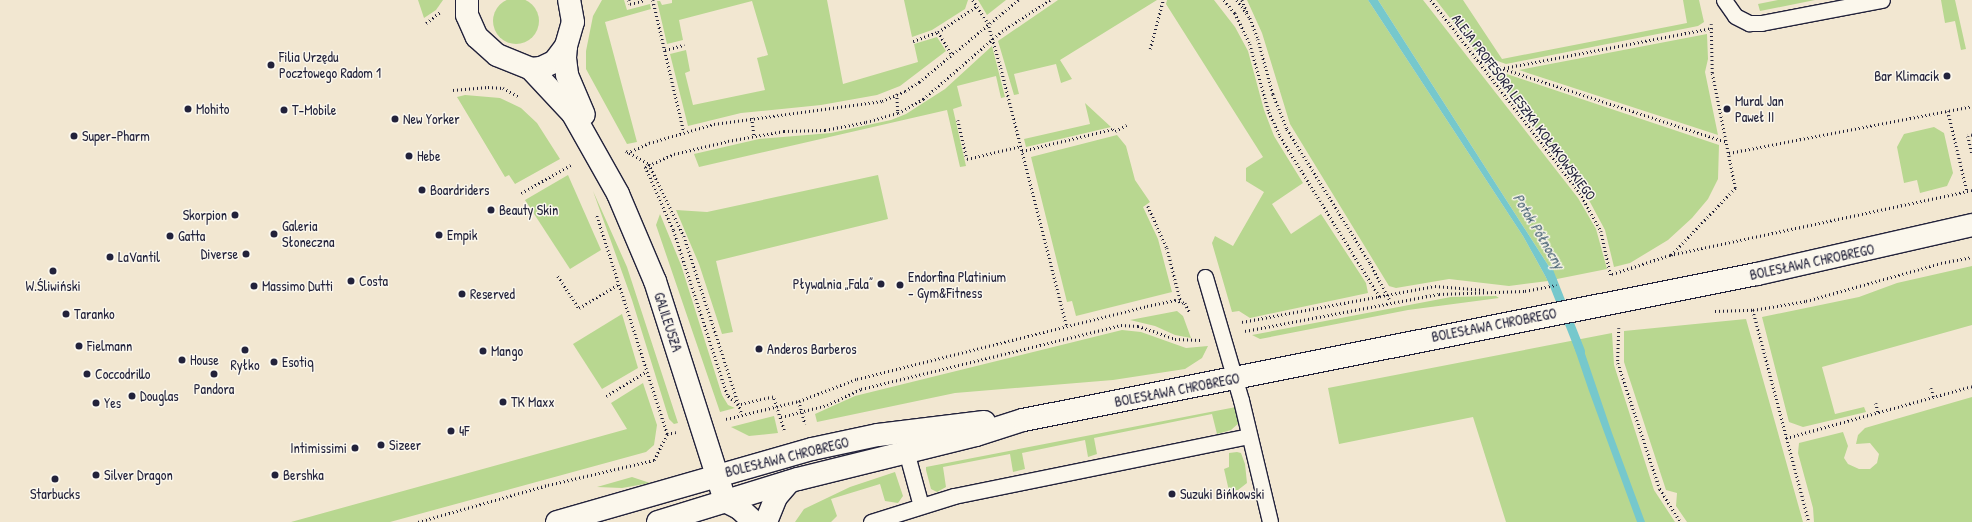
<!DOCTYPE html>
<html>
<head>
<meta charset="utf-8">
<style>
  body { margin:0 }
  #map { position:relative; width:1972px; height:522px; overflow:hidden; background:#f2e7d1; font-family:"Patrick Hand",sans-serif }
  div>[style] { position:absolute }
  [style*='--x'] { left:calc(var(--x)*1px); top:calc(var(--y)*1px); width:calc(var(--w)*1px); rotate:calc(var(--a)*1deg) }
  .green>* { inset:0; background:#b8d790 }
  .round { border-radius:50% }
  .water>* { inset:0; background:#76c8cc }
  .stream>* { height:9px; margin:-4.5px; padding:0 4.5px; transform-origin:4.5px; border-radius:4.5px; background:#76c8cc }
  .path>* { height:2.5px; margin-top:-1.25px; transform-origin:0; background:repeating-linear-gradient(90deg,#22223b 0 1px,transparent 0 4px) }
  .roads { filter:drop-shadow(1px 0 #22223b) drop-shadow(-1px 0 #22223b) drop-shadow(0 1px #22223b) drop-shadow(0 -1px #22223b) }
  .lane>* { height:15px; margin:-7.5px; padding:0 7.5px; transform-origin:7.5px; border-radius:7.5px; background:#fbf7ec }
  .street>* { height:22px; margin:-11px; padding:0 11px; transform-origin:11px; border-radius:11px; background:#fbf7ec }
  .secondary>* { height:22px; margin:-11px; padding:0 11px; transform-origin:11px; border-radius:11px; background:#fbf7ec }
  .dots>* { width:11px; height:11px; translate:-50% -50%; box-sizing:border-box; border:2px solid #fbf7ec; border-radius:50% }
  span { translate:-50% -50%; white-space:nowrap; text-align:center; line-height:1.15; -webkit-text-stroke:3px #fbf7ec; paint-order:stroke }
  .poi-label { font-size:14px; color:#22223b }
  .left { translate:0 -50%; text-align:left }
  .right { translate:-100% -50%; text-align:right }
  .street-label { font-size:14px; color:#22223b }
  .water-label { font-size:15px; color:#3f5c6e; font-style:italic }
</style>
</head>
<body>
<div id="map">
  <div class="green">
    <div class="round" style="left:493px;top:-2px;width:46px;height:46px"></div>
    <div style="clip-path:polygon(418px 0,443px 0,436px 10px,424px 18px)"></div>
    <div style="clip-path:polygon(602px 0,624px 0,627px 10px,650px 4px,651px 9px,605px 22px,637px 142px,627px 144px,586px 69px,586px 51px,593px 16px)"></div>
    <div style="clip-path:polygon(672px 0,827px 0,843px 84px,918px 62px,914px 44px,937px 37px,946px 51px,900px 86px,877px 95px,821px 105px,741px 113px,688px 126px,670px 54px,686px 50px,690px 71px,685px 73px,693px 105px,765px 90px,757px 58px,768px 55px,752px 1px,679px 20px,683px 40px,667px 44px,657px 1px,660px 1px,662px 5px,672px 3px)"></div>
    <div style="clip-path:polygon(904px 0,968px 0,965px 9px,932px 30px,912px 37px)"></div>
    <div style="clip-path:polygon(978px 0,1006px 0,987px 15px)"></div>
    <div style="clip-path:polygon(1058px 0,1157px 0,1060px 60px,1072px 79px,1061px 83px,1056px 64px,1014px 74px,1019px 94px,1014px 95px,998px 41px)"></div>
    <div style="clip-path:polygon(1167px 0,1214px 0,1235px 27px,1248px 51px,1264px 110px,1274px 136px,1303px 183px,1272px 204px,1291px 234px,1321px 214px,1366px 283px,1368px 293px,1250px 318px,1239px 311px,1232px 312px,1212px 243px,1215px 236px,1233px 246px,1264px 192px,1246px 181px,1246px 168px,1263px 157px,1166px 4px)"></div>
    <div style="clip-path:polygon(1247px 0,1368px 0,1523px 236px,1548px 281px,1509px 286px,1449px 279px,1396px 288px,1389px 286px,1290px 124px,1262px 33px)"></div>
    <div style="clip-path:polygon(1378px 0,1423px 0,1578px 198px,1596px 229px,1607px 269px,1557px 279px)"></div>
    <div style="clip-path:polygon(1436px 0,1463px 0,1502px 59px,1687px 23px,1683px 0,1699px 0,1704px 22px,1698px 26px,1506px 64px,1478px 54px)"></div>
    <div style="clip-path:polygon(1778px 0,1815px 0,1760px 11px,1758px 4px)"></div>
    <div style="clip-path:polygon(1941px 0,1955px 0,1966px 49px,1961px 50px,1955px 21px,1945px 23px)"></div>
    <div style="clip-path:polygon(1707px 34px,1708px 59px,1705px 72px,1718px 135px,1519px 70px)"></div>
    <div style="clip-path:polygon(992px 46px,1005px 97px,1001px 98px,996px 76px,957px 86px,962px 106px,953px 109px,966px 166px,960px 167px,947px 110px,699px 167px,694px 154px,759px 139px,831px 133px,891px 120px,906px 114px,945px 89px)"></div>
    <div style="clip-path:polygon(1489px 68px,1719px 145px,1718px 179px,1708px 199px,1692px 218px,1668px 240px,1630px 263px,1614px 267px,1605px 230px,1583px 189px)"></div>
    <div style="clip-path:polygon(465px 95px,500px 98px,521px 108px,537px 123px,560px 159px,515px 184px,509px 175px,505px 177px,457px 97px)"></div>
    <div style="clip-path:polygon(1085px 103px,1111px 127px,1026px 147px,1024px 139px,1090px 124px)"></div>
    <div style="clip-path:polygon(1934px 127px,1944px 133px,1953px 173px,1947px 186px,1920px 193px,1917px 180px,1904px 183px,1897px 147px,1904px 134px)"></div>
    <div style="clip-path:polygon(1117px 135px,1126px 146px,1135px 180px,1150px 202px,1143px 207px,1158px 239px,1172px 292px,1076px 316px,1072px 301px,1067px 302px,1031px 157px)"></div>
    <div style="clip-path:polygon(568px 175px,601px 250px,570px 269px,525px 200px)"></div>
    <div style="clip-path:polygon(878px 175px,888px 219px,716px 261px,733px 332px,722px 334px,699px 264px,676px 210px,707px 212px)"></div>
    <div style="clip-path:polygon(593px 191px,627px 267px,678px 423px,674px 424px,669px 419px,632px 300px)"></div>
    <div style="clip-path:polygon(660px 214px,681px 265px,722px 395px,728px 405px,735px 408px,720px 412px,656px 225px)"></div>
    <div style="clip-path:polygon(1972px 266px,1972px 325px,1822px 367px,1835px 414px,1864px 407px,1866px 412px,1803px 427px,1789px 422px,1762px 317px,1859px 297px,1897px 283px)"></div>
    <div style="clip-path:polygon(1496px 296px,1499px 298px,1408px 310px,1260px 339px,1252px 335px,1451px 297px)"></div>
    <div style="clip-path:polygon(1177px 311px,1183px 316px,1191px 338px,1175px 335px,1155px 326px,1130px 320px)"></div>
    <div style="clip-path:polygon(622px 314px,638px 368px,602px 389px,573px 344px)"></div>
    <div style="clip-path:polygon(1746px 319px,1803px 522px,1687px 522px,1676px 506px,1677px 493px,1666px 490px,1624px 362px,1624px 331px)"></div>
    <div style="clip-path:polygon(1122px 330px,1141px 332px,1186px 348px,1208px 346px,1202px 358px,1185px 369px,1113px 380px,955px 393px,817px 422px,815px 414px,855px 396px)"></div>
    <div style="clip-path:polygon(1612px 333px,1614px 365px,1654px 490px,1675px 522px,1506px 522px,1473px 417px,1339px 444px,1328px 388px)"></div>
    <div style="clip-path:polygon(643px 383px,657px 425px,654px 445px,646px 452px,390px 522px,291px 522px,627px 429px,611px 403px)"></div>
    <div style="clip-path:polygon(1972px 397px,1972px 522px,1814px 522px,1813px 508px,1798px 453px,1799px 443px,1843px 432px,1848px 446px,1844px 458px,1848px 464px,1859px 469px,1870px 469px,1877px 463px,1879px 454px,1870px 443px,1856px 444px,1858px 435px,1865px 428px)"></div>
    <div style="clip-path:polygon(1236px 407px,1240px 422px,1231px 430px,1217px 434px,1212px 414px,1094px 438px,1097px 454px,1088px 457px,1085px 440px,1022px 453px,1025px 469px,1013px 472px,1010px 454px,943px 467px,946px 487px,937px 492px,931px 489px,926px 470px,926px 467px)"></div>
    <div style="clip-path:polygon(774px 416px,778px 433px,749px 436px,731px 427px)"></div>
    <div style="clip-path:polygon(1237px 452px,1241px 453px,1245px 464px,1247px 483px,1238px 490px,1229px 491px,1224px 469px,1229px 467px,1229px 453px)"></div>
    <div style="clip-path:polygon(895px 472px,903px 496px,898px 503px,885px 501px,880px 484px,831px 499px,837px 516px,831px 522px,795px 522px,804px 509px,850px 487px)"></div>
    <div style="clip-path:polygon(632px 477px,650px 483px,622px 488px,597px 487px)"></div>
  </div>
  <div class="water">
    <div style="clip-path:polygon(1368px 0,1378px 0,1557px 279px,1548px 281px,1523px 236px)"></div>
    <div style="clip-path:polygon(1580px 339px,1612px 433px,1645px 522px,1637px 522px,1589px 391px,1572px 341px)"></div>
  </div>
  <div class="stream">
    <div style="--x:1548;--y:270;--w:87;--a:68.4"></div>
  </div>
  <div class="path">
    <div style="--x:629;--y:0;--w:4;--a:76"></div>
    <div style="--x:630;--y:4;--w:16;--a:-15"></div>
    <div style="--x:653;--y:0;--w:136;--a:76.8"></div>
    <div style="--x:973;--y:0;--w:27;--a:57"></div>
    <div style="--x:988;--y:23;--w:47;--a:73.9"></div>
    <div style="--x:1001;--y:68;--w:266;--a:75.7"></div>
    <div style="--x:1224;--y:0;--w:17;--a:50"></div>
    <div style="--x:1235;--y:13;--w:34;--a:64"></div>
    <div style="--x:1250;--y:44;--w:71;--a:74.4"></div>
    <div style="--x:1269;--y:112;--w:26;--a:65"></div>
    <div style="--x:1280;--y:136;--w:190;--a:58.2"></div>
    <div style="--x:1237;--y:0;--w:22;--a:54"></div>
    <div style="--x:1250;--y:18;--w:22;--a:69"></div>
    <div style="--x:1258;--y:39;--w:57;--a:74.7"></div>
    <div style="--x:1273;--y:94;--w:38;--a:68"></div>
    <div style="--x:1287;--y:129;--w:158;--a:58.2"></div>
    <div style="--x:1370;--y:263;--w:44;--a:61.7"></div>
    <div style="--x:1242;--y:0;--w:13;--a:67"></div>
    <div style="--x:1431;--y:0;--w:244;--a:52.3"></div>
    <div style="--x:1580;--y:193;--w:43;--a:61.1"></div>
    <div style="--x:1601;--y:231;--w:46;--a:77.5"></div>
    <div style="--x:426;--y:23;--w:18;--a:-38"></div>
    <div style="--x:938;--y:32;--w:26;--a:58"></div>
    <div style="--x:913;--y:41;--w:27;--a:-20"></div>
    <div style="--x:938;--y:32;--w:47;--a:-33.7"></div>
    <div style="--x:1150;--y:49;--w:51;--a:-75.1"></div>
    <div style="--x:665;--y:50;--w:20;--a:-15"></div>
    <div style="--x:1477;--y:60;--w:263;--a:18.2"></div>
    <div style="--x:1504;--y:68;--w:212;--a:-10.9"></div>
    <div style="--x:453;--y:90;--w:35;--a:-5"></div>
    <div style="--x:488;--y:87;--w:15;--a:4"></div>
    <div style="--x:503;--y:88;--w:17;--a:28"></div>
    <div style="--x:897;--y:94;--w:19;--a:87"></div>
    <div style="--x:1948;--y:111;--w:82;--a:76.6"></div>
    <div style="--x:752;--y:118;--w:17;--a:83"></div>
    <div style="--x:958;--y:120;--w:40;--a:77"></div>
    <div style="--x:967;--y:159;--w:56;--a:-13.5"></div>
    <div style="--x:1972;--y:135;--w:4;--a:166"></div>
    <div style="--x:1968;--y:136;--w:17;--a:77"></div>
    <div style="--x:626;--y:151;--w:26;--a:29"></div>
    <div style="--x:649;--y:164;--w:80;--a:64.1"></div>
    <div style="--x:684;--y:236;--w:188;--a:72"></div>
    <div style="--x:1022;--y:151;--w:94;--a:-13.6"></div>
    <div style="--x:1113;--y:129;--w:3;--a:45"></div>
    <div style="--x:1115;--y:131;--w:13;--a:-27"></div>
    <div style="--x:627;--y:153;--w:24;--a:-24"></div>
    <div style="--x:649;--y:143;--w:68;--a:-16.3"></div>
    <div style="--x:714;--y:124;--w:170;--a:-7.8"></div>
    <div style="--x:882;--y:101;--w:25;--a:-23"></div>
    <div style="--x:905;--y:91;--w:17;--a:-33"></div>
    <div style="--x:919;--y:82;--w:129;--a:-39.6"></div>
    <div style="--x:1729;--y:153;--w:248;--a:-10.9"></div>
    <div style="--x:521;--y:193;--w:57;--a:-29.2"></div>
    <div style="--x:1148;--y:206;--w:46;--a:65.7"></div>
    <div style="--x:1167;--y:248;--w:56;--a:75.5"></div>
    <div style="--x:1671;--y:255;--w:93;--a:-46.3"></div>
    <div style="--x:1735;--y:188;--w:117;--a:-101.3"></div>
    <div style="--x:1712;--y:73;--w:49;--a:-91.2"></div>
    <div style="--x:1612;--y:274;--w:61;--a:-18.1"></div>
    <div style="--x:1670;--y:255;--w:309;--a:-12.1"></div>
    <div style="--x:558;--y:276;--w:38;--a:57"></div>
    <div style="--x:579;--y:308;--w:47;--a:-31"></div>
    <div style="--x:1753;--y:310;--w:219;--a:75.2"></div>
    <div style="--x:1715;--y:311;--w:38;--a:-2"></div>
    <div style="--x:1753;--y:310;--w:54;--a:-9.6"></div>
    <div style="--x:1806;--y:301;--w:140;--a:-15.7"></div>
    <div style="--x:1941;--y:263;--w:32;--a:-11"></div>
    <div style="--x:1242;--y:322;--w:196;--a:-10.6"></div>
    <div style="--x:1435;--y:286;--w:50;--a:4.6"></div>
    <div style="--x:1619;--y:328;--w:35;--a:92"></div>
    <div style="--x:1618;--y:363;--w:133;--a:71.6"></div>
    <div style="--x:1660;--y:489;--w:39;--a:58"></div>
    <div style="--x:1245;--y:331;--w:197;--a:-10.8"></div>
    <div style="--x:1439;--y:294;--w:86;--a:-2"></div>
    <div style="--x:1525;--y:291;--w:32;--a:-11"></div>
    <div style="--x:1931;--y:388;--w:9;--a:72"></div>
    <div style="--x:606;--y:396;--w:48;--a:-31.4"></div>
    <div style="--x:799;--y:401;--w:24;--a:75"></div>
    <div style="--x:1876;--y:403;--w:9;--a:77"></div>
    <div style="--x:781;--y:417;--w:48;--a:-14.6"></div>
    <div style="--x:827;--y:405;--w:38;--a:-25"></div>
    <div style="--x:861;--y:389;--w:268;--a:-13.8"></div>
    <div style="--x:1121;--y:325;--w:17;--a:3"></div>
    <div style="--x:1138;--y:326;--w:39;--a:19"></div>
    <div style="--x:1175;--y:339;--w:26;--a:2"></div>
    <div style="--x:726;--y:419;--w:75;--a:-13.9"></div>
    <div style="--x:799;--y:401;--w:62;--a:-20.8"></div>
    <div style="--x:857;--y:379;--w:299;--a:-14.1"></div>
    <div style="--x:1147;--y:306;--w:29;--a:-12"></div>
    <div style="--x:1175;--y:300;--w:10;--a:17"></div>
    <div style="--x:1185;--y:303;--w:11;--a:63"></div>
    <div style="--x:784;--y:430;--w:35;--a:-108"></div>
    <div style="--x:773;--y:397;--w:36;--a:167"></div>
    <div style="--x:738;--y:405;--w:15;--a:-138"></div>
    <div style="--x:727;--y:395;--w:174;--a:-108.1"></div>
    <div style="--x:673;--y:230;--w:69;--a:-114"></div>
    <div style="--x:645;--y:167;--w:32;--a:-24"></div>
    <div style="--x:674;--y:154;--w:56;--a:-13.5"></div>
    <div style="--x:728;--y:141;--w:57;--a:-10.1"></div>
    <div style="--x:784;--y:131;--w:41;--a:-1.4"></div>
    <div style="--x:825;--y:130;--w:42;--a:-11"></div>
    <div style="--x:866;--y:122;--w:33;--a:-16"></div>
    <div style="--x:898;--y:113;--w:29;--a:-29"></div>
    <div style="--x:923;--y:99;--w:104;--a:-40.7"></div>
    <div style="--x:1002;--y:31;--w:57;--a:-32.9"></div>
    <div style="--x:667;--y:434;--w:9;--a:-13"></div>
    <div style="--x:1786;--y:438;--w:193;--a:-15.6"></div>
    <div style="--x:418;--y:522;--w:135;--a:-15.9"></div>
    <div style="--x:548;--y:485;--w:109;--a:-13.3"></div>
    <div style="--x:654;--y:460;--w:29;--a:-63"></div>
    <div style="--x:667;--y:434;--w:231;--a:-107.9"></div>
  </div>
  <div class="roads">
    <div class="lane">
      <div style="--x:1724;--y:0;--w:19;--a:55"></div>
      <div style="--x:1735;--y:16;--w:16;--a:27"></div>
      <div style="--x:1749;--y:23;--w:12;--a:0"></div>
      <div style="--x:1761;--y:23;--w:123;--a:-10.8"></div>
      <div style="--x:1205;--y:277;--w:128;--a:73.7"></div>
      <div style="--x:1241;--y:400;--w:125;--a:76.6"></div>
      <div style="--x:906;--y:451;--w:57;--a:74.7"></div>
      <div style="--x:871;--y:522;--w:87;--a:-17.4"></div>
      <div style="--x:954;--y:496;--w:301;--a:-11.5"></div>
    </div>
    <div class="street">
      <div style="--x:467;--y:0;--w:15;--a:90"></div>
      <div style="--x:467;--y:15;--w:24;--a:66"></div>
      <div style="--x:477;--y:37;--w:27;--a:42"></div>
      <div style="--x:497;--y:55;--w:37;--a:22"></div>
      <div style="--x:531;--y:69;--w:10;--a:-6"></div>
      <div style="--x:541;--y:68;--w:14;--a:-25"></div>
      <div style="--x:554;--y:62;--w:20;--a:-53"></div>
      <div style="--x:566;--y:46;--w:25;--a:-74"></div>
      <div style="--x:573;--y:22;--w:22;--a:-100"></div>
      <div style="--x:566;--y:46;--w:12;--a:95"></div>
      <div style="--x:565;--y:58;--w:17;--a:83"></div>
      <div style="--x:567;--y:75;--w:43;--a:67"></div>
      <div style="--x:531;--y:69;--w:62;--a:47"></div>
      <div style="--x:573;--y:114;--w:92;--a:60.6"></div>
      <div style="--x:618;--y:194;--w:95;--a:67"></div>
      <div style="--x:655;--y:281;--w:231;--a:72.3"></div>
      <div style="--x:725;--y:501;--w:16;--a:27"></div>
      <div style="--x:739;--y:508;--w:21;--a:43"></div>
      <div style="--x:766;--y:522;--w:27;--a:-68"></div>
      <div style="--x:776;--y:497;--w:20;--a:-49"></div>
    </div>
    <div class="secondary">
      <div style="--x:557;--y:522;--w:265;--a:-16"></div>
      <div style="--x:812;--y:449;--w:67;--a:-12"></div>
      <div style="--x:878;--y:435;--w:107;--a:-7"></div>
      <div style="--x:658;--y:522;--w:146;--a:-17.1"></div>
      <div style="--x:798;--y:479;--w:183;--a:-13.9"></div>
      <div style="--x:976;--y:435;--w:49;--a:-17.7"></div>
      <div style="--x:1023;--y:420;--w:748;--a:-11.25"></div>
      <div style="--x:1757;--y:274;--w:221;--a:-12.8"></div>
    </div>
  </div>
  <div class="dots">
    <div style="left:271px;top:65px;background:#22223b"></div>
    <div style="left:1947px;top:76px;background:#22223b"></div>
    <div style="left:188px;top:109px;background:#22223b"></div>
    <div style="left:1727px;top:109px;background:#22223b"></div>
    <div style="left:284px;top:110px;background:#22223b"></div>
    <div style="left:395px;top:119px;background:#22223b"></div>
    <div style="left:74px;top:136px;background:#22223b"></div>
    <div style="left:409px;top:156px;background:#22223b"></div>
    <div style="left:422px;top:190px;background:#22223b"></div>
    <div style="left:491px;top:210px;background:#22223b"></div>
    <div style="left:235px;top:215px;background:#22223b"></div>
    <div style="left:274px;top:234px;background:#22223b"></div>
    <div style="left:439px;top:235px;background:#22223b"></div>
    <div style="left:170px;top:236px;background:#22223b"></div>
    <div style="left:246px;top:254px;background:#22223b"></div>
    <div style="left:110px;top:257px;background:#22223b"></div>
    <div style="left:53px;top:271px;background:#22223b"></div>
    <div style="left:351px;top:281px;background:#22223b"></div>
    <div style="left:881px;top:284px;background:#22223b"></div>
    <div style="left:900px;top:285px;background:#22223b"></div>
    <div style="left:254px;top:286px;background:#22223b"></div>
    <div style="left:462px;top:294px;background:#22223b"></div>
    <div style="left:66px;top:314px;background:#22223b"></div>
    <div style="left:79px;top:346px;background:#22223b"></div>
    <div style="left:759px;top:349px;background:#22223b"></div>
    <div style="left:245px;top:350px;background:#22223b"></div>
    <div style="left:483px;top:351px;background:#22223b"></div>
    <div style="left:182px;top:360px;background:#22223b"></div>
    <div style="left:274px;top:362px;background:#22223b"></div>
    <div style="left:87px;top:374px;background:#22223b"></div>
    <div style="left:214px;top:374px;background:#22223b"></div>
    <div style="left:132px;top:396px;background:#22223b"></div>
    <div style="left:503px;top:402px;background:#22223b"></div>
    <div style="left:96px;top:403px;background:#22223b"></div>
    <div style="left:451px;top:431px;background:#22223b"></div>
    <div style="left:381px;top:445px;background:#22223b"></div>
    <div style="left:355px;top:448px;background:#22223b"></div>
    <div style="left:96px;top:475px;background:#22223b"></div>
    <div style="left:275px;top:475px;background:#22223b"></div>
    <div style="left:55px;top:479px;background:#22223b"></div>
    <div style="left:1172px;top:494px;background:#22223b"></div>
  </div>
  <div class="poi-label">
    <span class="left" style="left:279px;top:65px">Filia Urzędu<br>Pocztowego Radom 1</span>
    <span class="right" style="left:1939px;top:76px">Bar Klimacik</span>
    <span class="left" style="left:1735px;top:109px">Mural Jan<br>Paweł II</span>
    <span class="left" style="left:196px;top:109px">Mohito</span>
    <span class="left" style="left:292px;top:110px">T-Mobile</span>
    <span class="left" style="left:403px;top:119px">New Yorker</span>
    <span class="left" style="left:82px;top:136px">Super-Pharm</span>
    <span class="left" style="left:417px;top:156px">Hebe</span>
    <span class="left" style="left:430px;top:190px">Boardriders</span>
    <span class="left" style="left:499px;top:210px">Beauty Skin</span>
    <span class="right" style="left:227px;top:215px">Skorpion</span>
    <span class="left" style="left:282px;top:234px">Galeria<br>Słoneczna</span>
    <span class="left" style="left:447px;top:235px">Empik</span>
    <span class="left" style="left:178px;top:236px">Gatta</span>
    <span class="right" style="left:238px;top:254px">Diverse</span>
    <span class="left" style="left:118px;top:257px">LaVantil</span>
    <span class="left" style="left:908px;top:285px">Endorfina Platinium<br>- Gym&amp;Fitness</span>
    <span class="left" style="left:359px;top:281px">Costa</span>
    <span class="right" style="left:873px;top:284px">Pływalnia „Fala”</span>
    <span style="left:53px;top:286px">W.Śliwiński</span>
    <span class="left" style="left:262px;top:286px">Massimo Dutti</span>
    <span class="left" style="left:470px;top:294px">Reserved</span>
    <span class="left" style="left:74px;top:314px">Taranko</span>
    <span class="left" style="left:87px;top:346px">Fielmann</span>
    <span class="left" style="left:767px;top:349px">Anderos Barberos</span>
    <span class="left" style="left:491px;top:351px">Mango</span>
    <span class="left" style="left:190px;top:360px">House</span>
    <span class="left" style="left:282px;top:362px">Esotiq</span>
    <span style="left:245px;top:365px">Ryłko</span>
    <span class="left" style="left:95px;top:374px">Coccodrillo</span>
    <span style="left:214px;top:389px">Pandora</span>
    <span class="left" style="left:140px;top:396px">Douglas</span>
    <span class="left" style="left:511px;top:402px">TK Maxx</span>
    <span class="left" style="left:104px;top:403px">Yes</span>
    <span class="left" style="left:459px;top:431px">4F</span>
    <span class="left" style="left:389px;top:445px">Sizeer</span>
    <span class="right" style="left:347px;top:448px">Intimissimi</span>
    <span class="left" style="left:104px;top:475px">Silver Dragon</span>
    <span class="left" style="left:283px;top:475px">Bershka</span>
    <span style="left:55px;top:494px">Starbucks</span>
    <span class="left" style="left:1180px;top:494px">Suzuki Bińkowski</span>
  </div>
  <div class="street-label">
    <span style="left:1524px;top:107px;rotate:53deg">ALEJA PROFESORA LESZKA KOŁAKOWSKIEGO</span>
    <span style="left:1812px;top:262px;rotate:-12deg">BOLESŁAWA CHROBREGO</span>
    <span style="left:668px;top:322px;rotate:72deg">GALILEUSZA</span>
    <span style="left:1494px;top:325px;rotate:-11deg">BOLESŁAWA CHROBREGO</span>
    <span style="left:1177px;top:390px;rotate:-11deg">BOLESŁAWA CHROBREGO</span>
    <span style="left:787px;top:457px;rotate:-14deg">BOLESŁAWA CHROBREGO</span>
  </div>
  <div class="water-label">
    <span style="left:1539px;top:231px;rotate:59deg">Potok Północny</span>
  </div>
</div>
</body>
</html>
